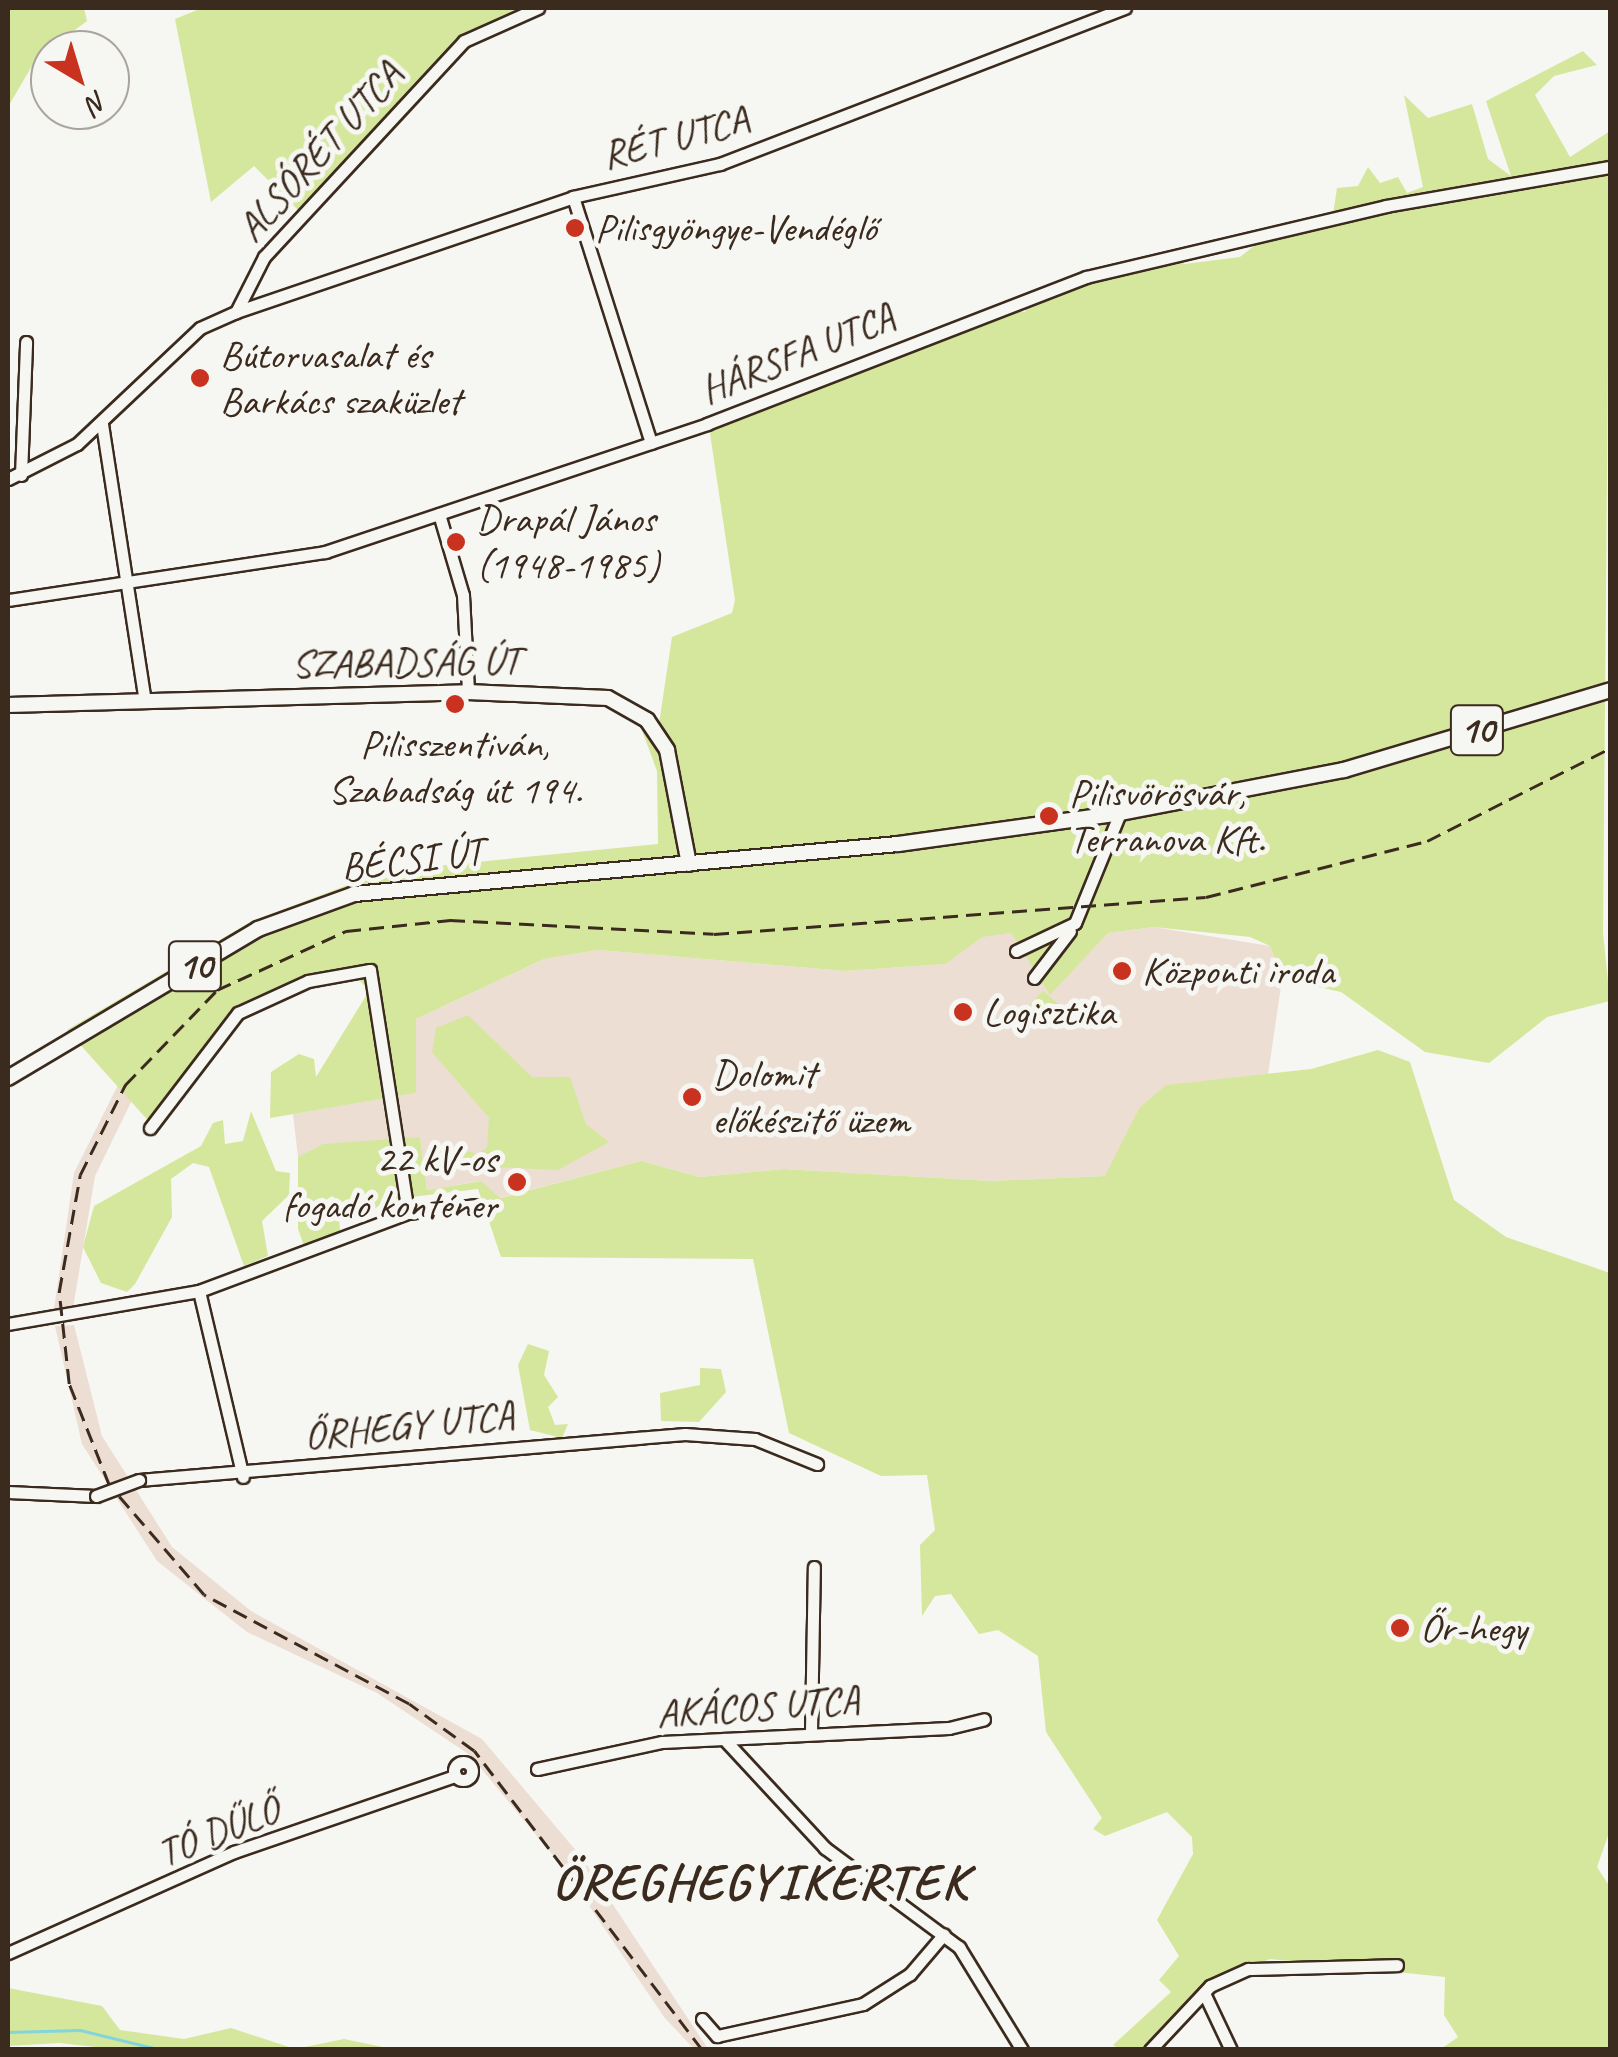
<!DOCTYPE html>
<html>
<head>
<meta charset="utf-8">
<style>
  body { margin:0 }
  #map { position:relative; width:1618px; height:2057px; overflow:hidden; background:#f6f6f2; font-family:Caveat,sans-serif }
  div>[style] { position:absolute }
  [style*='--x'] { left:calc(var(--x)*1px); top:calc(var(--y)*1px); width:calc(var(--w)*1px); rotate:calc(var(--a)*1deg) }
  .built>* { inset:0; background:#edded3 }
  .green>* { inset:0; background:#d5e79c }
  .stream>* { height:2.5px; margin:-1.25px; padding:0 1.25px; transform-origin:1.25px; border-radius:1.25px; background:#83d5da }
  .roads { filter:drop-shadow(2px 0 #3b2a1e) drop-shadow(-2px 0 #3b2a1e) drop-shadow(0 2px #3b2a1e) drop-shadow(0 -2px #3b2a1e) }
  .minor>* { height:11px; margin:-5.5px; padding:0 5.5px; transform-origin:5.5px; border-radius:5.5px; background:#f6f6f2 }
  .minor>.ring { margin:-5.5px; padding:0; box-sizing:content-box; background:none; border:11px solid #f6f6f2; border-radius:50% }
  .major>* { height:14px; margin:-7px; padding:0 7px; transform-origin:7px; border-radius:7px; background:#f6f6f2 }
  .rail>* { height:2.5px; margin-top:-1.25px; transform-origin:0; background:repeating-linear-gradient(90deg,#3b2a1e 0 15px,transparent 0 23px) }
  .bridges { filter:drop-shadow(2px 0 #3b2a1e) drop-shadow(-2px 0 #3b2a1e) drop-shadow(0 2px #3b2a1e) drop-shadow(0 -2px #3b2a1e) }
  .minor-bridge>* { height:11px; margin:-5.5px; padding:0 5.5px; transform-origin:5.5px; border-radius:5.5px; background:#f6f6f2 }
  .dots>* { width:28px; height:28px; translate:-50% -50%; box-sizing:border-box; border:5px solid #f6f6f2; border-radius:50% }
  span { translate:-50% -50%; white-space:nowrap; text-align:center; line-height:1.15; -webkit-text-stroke:10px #f6f6f2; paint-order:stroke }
  .shield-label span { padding:2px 8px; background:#f6f6f2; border:2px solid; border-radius:8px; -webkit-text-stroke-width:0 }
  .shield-label { font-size:38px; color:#3b2a1e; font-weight:700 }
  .street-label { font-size:40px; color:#3b2a1e }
  .poi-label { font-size:40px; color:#3b2a1e }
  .left { translate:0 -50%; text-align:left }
  .right { translate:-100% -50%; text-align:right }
  .district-label { font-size:50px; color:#3b2a1e; font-weight:700; letter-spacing:2.5px }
  .frame { position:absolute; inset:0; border:10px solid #3b2a1e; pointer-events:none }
  .north { position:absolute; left:30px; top:30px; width:100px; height:100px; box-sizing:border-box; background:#f6f6f2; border:2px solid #aba49d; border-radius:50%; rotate:142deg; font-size:28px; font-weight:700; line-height:40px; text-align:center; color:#3b2a1e }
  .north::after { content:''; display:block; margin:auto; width:35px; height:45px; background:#c8321e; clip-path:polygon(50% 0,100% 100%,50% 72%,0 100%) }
</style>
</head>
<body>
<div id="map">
  <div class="built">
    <div style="clip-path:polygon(1046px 907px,1047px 923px,1024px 928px,676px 949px,419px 935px,298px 962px,203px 1018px,136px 1092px,95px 1176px,73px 1308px,54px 1309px,74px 1173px,119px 1083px,190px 1004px,317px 933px,416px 915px,679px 929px)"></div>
    <div style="clip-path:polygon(1154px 927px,1270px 946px,1282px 979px,1268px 1075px,1166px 1086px,1139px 1108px,1106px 1176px,991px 1181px,784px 1169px,700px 1177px,641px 1161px,499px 1198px,480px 1181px,427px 1190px,420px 1137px,298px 1157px,293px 1114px,415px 1093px,416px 1019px,544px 959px,598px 950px,845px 971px,946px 964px,982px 936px,1011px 933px,1050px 994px,1108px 933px)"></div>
    <div style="clip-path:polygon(74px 1325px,102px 1436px,172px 1547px,251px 1611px,482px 1739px,583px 1859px,708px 2049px,694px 2049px,664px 2017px,565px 1870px,470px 1755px,377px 1693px,247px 1632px,157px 1561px,82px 1444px,55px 1326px)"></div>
  </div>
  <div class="green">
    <div style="clip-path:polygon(8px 8px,84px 8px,87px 21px,36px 59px,8px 107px)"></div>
    <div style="clip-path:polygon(202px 8px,525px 8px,457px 37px,300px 212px,254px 166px,211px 202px,175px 19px)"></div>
    <div style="clip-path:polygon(1583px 51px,1597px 65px,1554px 76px,1535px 95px,1570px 157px,1610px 131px,1603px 933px,1610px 1001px,1547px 1017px,1489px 1063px,1425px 1052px,1341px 992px,1282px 979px,1270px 946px,1250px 937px,1154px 927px,1108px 933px,1050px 995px,1011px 933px,982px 937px,946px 964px,845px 971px,598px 950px,544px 959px,416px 1019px,416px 1093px,270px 1118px,271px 1072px,299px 1054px,314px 1059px,316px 1077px,369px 991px,354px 974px,295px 993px,238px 1021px,153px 1126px,67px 1030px,252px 921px,385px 871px,658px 844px,657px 771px,640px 725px,657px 737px,672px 637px,732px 613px,735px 600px,709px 427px,1003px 310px,1025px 312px,1031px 297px,1170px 255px,1184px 264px,1240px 257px,1268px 235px,1332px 221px,1337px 188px,1358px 186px,1368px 167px,1380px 183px,1398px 177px,1407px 193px,1423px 187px,1404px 95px,1428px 118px,1472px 104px,1488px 159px,1511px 176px,1486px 101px)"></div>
    <div style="clip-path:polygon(1043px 991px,1067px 1011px,1065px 1020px,1020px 1014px)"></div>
    <div style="clip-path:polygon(468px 1015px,532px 1077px,570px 1077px,586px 1124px,609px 1142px,558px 1170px,449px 1165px,436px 1155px,438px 1143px,478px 1154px,487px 1147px,489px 1118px,432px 1052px,436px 1028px)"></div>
    <div style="clip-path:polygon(1378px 1050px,1410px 1062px,1454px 1200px,1506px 1237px,1610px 1273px,1610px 1830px,1597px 1867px,1610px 1887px,1610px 2049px,1441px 2049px,1458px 2037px,1444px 2015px,1445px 1977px,1270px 1959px,1208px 1983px,1144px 2049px,1119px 2049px,1113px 2045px,1171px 1992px,1159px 1980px,1179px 1956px,1157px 1920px,1193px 1854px,1192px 1837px,1167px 1812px,1105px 1836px,1093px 1829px,1102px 1818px,1046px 1732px,1038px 1656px,998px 1630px,979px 1634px,951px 1594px,935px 1596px,922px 1616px,920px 1545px,935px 1530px,927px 1475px,881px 1476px,789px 1433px,753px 1259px,501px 1257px,478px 1189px,386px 1200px,362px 1219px,332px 1196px,318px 1206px,339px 1216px,340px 1232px,304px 1246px,298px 1229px,298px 1157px,323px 1144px,420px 1137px,427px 1190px,481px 1181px,500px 1198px,641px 1161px,700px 1177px,784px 1169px,991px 1181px,1105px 1176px,1139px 1108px,1166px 1085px,1311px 1069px)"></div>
    <div style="clip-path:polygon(251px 1111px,276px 1171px,290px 1173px,289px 1195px,262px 1221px,268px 1256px,244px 1266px,209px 1167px,193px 1163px,171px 1179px,172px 1217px,135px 1284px,127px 1292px,101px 1283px,83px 1247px,94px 1206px,201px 1146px,213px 1123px,223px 1120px,225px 1144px,243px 1141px)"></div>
    <div style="clip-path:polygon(528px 1344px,549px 1351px,544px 1375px,558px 1397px,548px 1407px,555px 1425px,568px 1424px,562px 1438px,530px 1430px,518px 1365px)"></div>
    <div style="clip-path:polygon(700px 1368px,721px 1369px,726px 1392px,699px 1422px,661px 1421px,660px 1393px,700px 1385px)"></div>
    <div style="clip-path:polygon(8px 1988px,102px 2006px,120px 2030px,184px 2039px,231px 2028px,295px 2049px,344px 2039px,392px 2049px,124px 2050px,59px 2043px,8px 2046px)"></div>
  </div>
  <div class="stream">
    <div style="--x:8;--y:2032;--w:72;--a:-1.6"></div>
    <div style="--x:80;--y:2030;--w:84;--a:13.7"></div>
  </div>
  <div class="roads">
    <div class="minor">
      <div style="--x:573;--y:197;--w:258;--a:72.4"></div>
      <div style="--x:236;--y:312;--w:62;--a:-63"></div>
      <div style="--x:264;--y:257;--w:294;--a:-47.2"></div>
      <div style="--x:464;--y:41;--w:81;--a:-24"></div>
      <div style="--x:102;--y:424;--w:281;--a:81.2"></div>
      <div style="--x:21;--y:475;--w:133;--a:-87.8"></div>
      <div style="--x:8;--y:479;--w:77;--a:-26.9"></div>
      <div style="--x:77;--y:444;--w:169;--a:-43.3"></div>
      <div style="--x:200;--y:328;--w:39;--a:-24"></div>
      <div style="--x:236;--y:312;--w:356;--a:-18.8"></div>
      <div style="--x:573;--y:197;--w:151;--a:-12.7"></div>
      <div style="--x:720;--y:164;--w:434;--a:-21.1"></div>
      <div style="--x:439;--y:514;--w:84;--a:73.5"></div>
      <div style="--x:463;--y:595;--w:97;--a:87"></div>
      <div style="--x:8;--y:600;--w:321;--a:-8.6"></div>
      <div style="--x:325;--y:552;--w:403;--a:-18.5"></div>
      <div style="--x:707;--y:424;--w:407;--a:-21.2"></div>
      <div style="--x:1086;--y:277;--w:308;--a:-13.3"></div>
      <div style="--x:1386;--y:206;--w:227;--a:-9.9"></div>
      <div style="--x:1016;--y:951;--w:65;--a:-25.4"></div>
      <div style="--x:1075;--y:923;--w:119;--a:-67.8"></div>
      <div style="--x:1034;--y:978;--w:59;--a:-52.5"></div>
      <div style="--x:150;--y:1128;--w:145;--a:-52.6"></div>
      <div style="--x:238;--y:1013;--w:77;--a:-24.6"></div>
      <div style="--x:308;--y:981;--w:63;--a:-10.1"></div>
      <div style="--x:370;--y:970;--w:246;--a:81.1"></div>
      <div style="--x:199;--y:1291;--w:191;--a:76.7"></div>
      <div style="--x:8;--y:1324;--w:194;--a:-9.8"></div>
      <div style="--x:199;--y:1291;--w:223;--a:-20.5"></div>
      <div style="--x:408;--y:1213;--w:69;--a:-6.6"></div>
      <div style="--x:139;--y:1480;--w:548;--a:-4.82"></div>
      <div style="--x:685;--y:1434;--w:70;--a:4.1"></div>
      <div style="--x:755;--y:1439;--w:67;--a:22"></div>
      <div style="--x:8;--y:1492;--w:88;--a:2.6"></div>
      <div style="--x:811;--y:1731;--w:164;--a:-89"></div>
      <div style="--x:724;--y:1739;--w:149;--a:47.2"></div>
      <div style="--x:825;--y:1848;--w:167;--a:36.5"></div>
      <div style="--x:959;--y:1947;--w:121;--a:58.5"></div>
      <div class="ring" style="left:454px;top:1762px;width:7px;height:7px"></div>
      <div style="--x:537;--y:1769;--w:128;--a:-12.2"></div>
      <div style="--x:662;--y:1742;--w:287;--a:-2.8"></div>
      <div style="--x:949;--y:1728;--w:36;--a:-14"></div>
      <div style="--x:8;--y:1953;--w:248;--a:-24.1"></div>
      <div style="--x:234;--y:1852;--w:234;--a:-19"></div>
      <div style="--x:1204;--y:1993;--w:63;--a:64.7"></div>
      <div style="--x:702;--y:2019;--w:23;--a:49"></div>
      <div style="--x:717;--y:2036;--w:149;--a:-12.4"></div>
      <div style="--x:863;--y:2004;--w:56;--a:-32.6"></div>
      <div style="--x:910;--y:1974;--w:52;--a:-49.6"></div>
      <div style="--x:1150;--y:2050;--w:88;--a:-46.8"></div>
      <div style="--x:1210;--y:1986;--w:42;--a:-24.1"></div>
      <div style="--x:1248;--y:1969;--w:149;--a:-1.5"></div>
    </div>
    <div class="major">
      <div style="--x:8;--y:705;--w:460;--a:-1.6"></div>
      <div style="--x:468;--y:692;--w:140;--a:2.5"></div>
      <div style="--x:608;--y:698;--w:45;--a:29.4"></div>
      <div style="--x:647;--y:720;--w:36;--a:56"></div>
      <div style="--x:667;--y:750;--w:116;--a:79.1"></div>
      <div style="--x:8;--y:1078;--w:291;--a:-30.8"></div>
      <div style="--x:258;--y:929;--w:102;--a:-20"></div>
      <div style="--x:354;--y:894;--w:546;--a:-5.25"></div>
      <div style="--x:898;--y:844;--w:224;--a:-7.9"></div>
      <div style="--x:1120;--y:813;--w:228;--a:-10.9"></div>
      <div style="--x:1344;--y:770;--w:278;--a:-16.7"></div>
    </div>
  </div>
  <div class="rail">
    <div style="--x:702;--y:2050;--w:376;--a:-127.3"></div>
    <div style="--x:474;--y:1751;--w:80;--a:-144.1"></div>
    <div style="--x:409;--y:1704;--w:232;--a:-152"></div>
    <div style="--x:204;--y:1595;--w:145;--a:-130.8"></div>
    <div style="--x:109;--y:1485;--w:109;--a:-111.6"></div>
    <div style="--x:69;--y:1384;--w:93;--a:-96.2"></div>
    <div style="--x:59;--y:1292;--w:119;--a:-79.8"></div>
    <div style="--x:80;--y:1175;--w:101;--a:-63.4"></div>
    <div style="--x:125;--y:1085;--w:132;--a:-45.9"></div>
    <div style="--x:217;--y:990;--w:142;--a:-24.6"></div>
    <div style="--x:346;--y:931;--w:105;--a:-6"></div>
    <div style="--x:450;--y:920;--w:264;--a:3"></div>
    <div style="--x:714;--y:934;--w:493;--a:-4.3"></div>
    <div style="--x:1206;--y:897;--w:228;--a:-14.2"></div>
    <div style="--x:1427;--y:841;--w:205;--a:-26.9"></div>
  </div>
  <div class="bridges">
    <div class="minor-bridge">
      <div style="--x:96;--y:1496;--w:46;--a:-20.4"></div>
    </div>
  </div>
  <div class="dots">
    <div style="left:575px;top:228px;background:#c8321e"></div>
    <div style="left:200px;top:378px;background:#c8321e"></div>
    <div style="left:456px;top:542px;background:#c8321e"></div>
    <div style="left:455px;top:704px;background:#c8321e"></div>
    <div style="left:1049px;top:816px;background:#c8321e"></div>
    <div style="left:1122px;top:971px;background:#c8321e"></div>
    <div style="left:963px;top:1012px;background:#c8321e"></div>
    <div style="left:692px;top:1097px;background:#c8321e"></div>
    <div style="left:517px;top:1182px;background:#c8321e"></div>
    <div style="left:1400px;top:1628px;background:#c8321e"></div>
  </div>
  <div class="shield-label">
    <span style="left:1477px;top:730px">10</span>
    <span style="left:195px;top:966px">10</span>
  </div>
  <div class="street-label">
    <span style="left:675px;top:137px;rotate:-15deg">RÉT UTCA</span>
    <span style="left:319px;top:151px;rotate:-48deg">ALSÓRÉT UTCA</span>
    <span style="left:797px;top:353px;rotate:-22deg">HÁRSFA UTCA</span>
    <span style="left:406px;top:662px;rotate:-1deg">SZABADSÁG ÚT</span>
    <span style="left:412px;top:859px;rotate:-7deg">BÉCSI ÚT</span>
    <span style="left:409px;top:1425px;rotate:-6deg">ŐRHEGY UTCA</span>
    <span style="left:758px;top:1706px;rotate:-4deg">AKÁCOS UTCA</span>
    <span style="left:218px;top:1831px;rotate:-22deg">TÓ DŰLŐ</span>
  </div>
  <div class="poi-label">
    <span class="left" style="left:595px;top:228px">Pilisgyöngye-Vendéglő</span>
    <span class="left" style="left:220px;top:378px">Bútorvasalat és<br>Barkács szaküzlet</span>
    <span class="left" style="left:476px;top:542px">Drapál János<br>(1948-1985)</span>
    <span style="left:455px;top:767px">Pilisszentiván,<br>Szabadság út 194.</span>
    <span class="left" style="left:1069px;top:816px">Pilisvörösvár,<br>Terranova Kft.</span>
    <span class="left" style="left:1142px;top:971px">Központi iroda</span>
    <span class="left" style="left:983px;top:1012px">Logisztika</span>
    <span class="left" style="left:712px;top:1097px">Dolomit<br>előkészitő üzem</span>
    <span class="right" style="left:497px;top:1182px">22 kV-os<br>fogadó konténer</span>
    <span class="left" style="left:1420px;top:1628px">Őr-hegy</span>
  </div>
  <div class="district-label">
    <span style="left:761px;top:1882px">ÖREGHEGYIKERTEK</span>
  </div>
  <div class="frame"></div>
  <div class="north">N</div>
</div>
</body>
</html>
